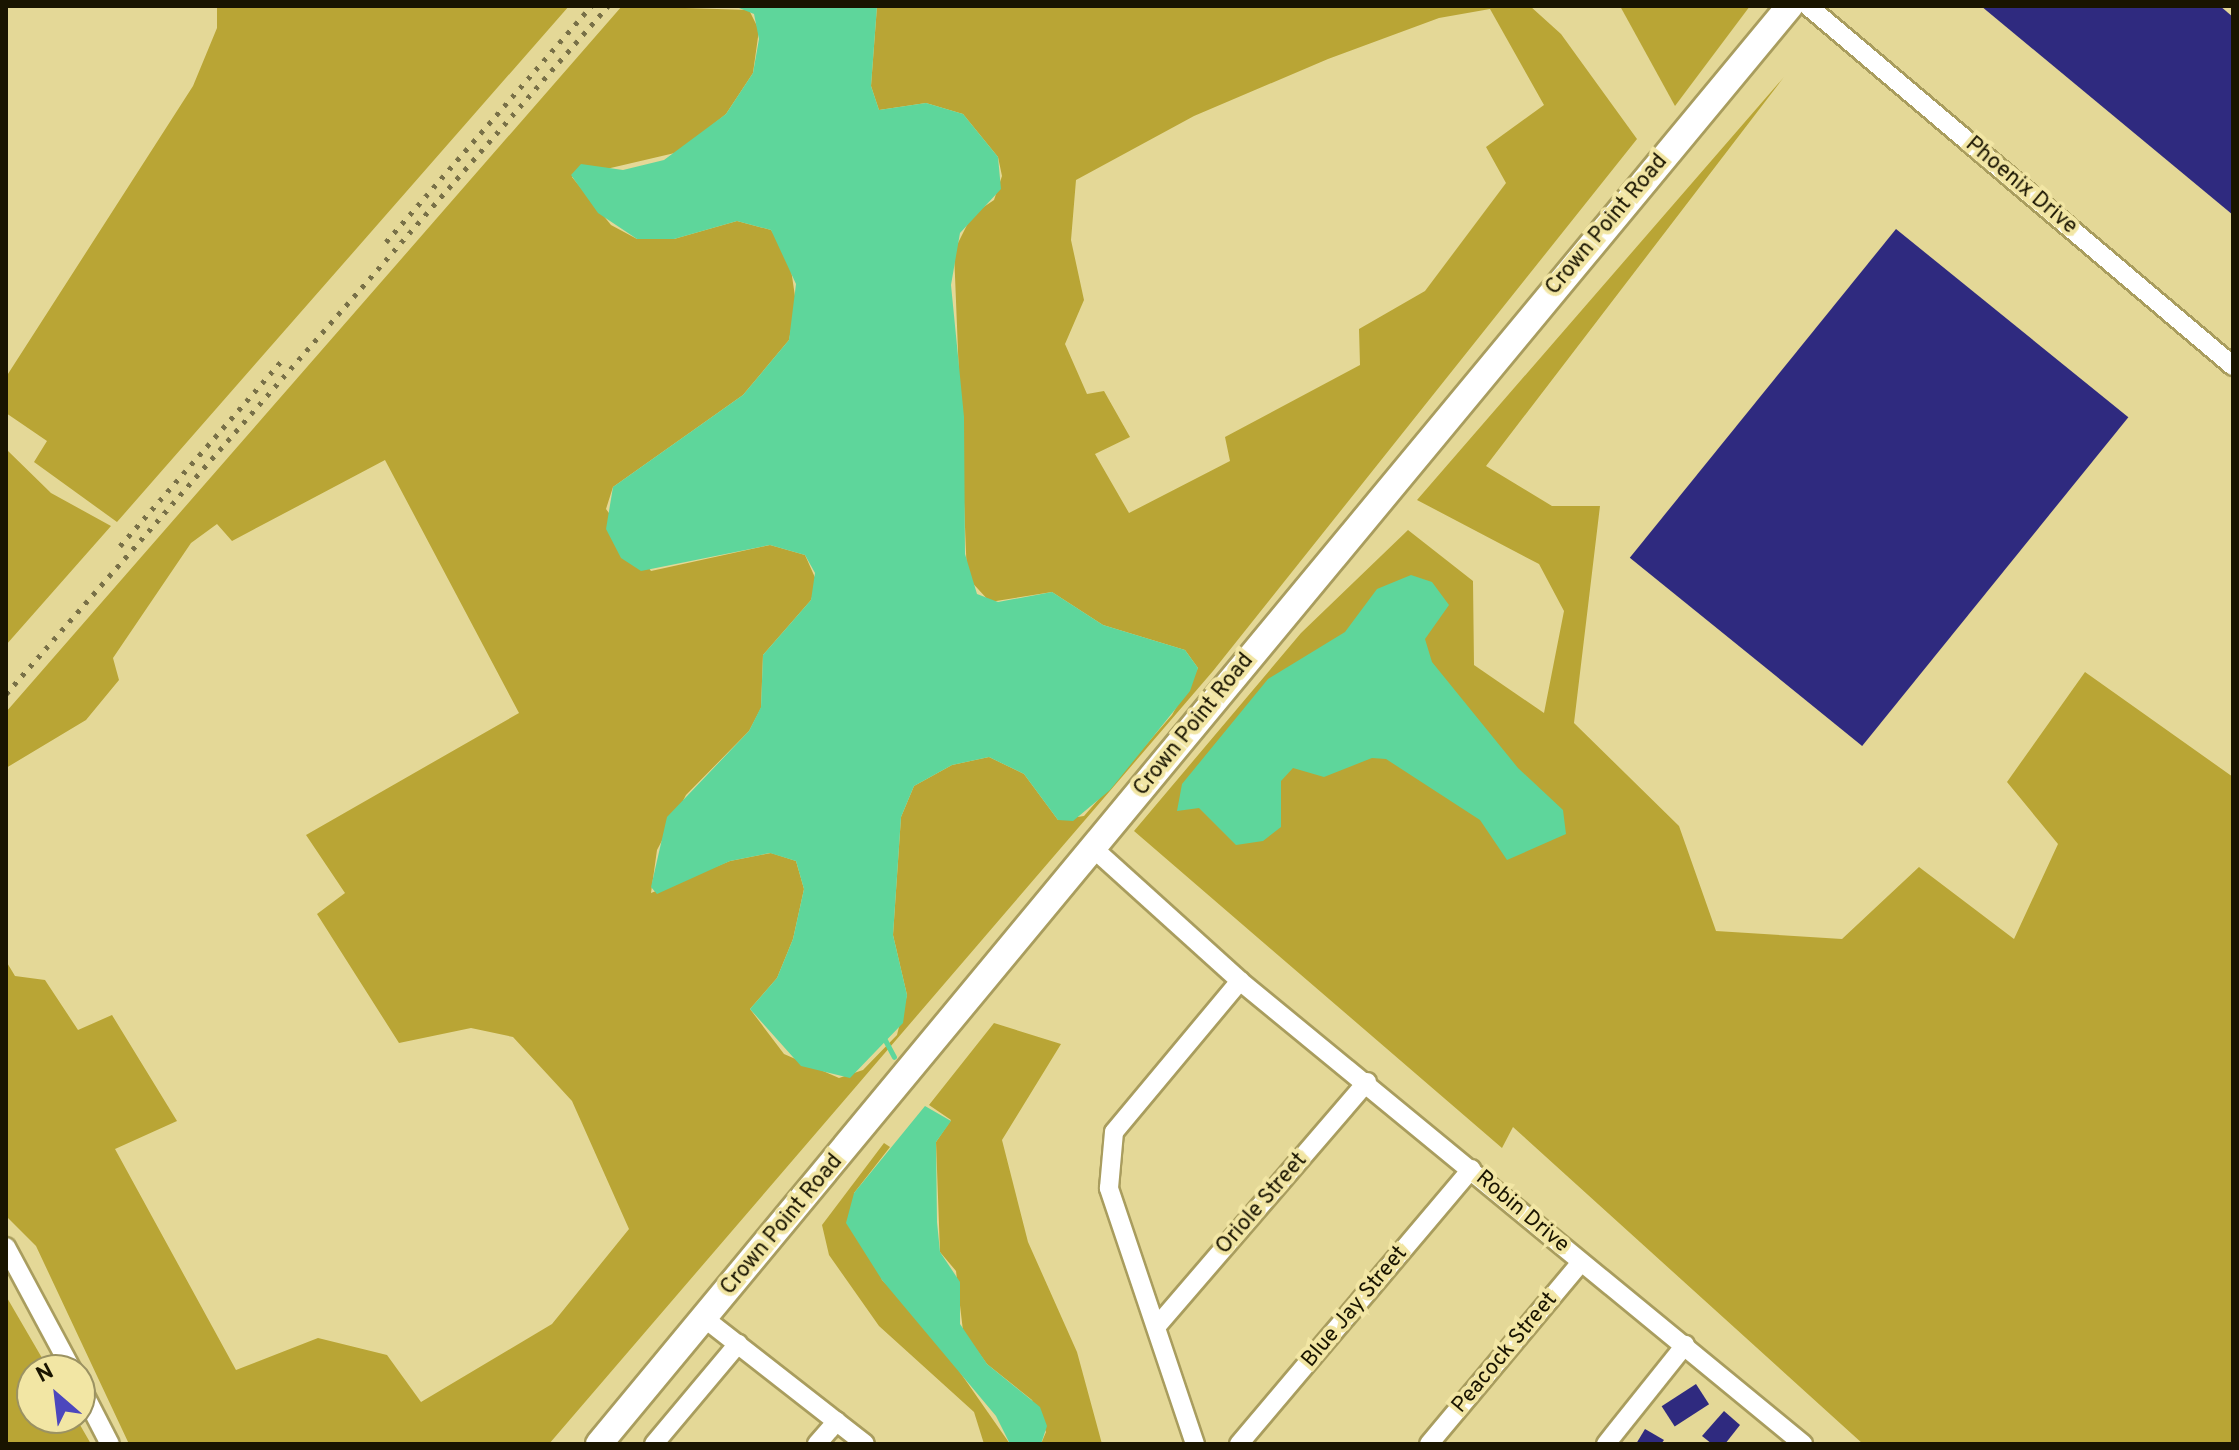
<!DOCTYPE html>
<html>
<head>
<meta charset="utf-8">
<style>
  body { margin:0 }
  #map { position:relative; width:2239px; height:1450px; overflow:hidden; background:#e4d897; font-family:Overpass,sans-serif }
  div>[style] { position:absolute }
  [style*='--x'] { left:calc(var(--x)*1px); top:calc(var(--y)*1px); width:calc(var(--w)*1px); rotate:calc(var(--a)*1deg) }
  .green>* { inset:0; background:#b9a535 }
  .water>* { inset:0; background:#5ed69b }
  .stream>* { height:5px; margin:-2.5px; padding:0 2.5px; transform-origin:2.5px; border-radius:2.5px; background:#5ed69b }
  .building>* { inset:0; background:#2f2a7f; transform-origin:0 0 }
  .roads { filter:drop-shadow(2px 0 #a99d5e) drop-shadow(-2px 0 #a99d5e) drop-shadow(0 2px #a99d5e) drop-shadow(0 -2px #a99d5e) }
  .minor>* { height:18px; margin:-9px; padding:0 9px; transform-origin:9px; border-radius:9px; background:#fff }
  .secondary>* { height:26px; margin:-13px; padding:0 13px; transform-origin:13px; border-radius:13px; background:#fff }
  .rail>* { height:5px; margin-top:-2.5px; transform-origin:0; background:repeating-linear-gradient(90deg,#787047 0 4px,transparent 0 12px) }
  span { translate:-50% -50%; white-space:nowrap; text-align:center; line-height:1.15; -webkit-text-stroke:8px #f2e6a4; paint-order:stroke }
  .street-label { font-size:22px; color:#191400 }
  .frame { position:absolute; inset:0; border:8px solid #191400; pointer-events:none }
  .north { position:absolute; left:16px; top:1354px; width:80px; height:80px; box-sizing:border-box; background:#f2e6a4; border:2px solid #9b9262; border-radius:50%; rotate:332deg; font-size:22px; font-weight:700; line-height:32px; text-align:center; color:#191400 }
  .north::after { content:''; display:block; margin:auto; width:28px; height:36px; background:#4c47bd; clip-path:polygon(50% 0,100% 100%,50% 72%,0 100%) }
</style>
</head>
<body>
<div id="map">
  <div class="green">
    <div style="clip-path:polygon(217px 6px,569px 6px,117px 522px,34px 462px,47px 441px,6px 413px,6px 377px,193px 86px,217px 28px)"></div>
    <div style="clip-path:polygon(evenodd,622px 6px,749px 10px,759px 30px,753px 73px,726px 114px,679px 152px,572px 177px,611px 225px,637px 239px,674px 239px,737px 221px,771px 230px,789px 256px,796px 303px,789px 340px,743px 395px,613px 487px,606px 509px,651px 571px,770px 545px,805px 555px,817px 582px,811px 600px,763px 655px,761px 708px,749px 731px,686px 795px,657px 850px,651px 893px,730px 861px,771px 853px,796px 861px,804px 889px,793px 939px,777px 978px,750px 1009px,784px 1054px,839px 1078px,863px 1070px,897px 1035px,907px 995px,893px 935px,901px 817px,914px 786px,952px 765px,989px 757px,1024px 774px,1058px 820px,1084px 816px,1172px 715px,1198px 668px,1185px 650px,1103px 625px,1052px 592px,990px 602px,967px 577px,954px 251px,972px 215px,994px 200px,1002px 176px,998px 157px,963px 114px,926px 103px,879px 110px,871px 86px,877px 6px,1530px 6px,1561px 34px,1637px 139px,1213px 671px,549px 1444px,129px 1444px,36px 1246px,6px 1216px,6px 961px,15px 976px,45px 980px,78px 1030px,112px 1015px,177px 1121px,115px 1149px,236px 1370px,318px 1338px,387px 1355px,421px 1402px,552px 1324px,629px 1229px,572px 1101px,513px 1037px,471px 1028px,399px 1043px,317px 914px,345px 893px,306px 835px,519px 713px,385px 460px,232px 541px,217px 524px,191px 543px,113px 658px,119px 680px,86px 720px,6px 768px,6px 712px,622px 6px,1490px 9px,1544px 105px,1486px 147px,1506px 183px,1425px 291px,1359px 329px,1360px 365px,1225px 437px,1230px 461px,1129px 513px,1095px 454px,1130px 437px,1104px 391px,1087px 394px,1065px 344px,1084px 300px,1071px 240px,1076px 180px,1194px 116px,1328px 59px,1439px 18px,1490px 9px)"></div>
    <div style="clip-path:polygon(1620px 6px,1750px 6px,1675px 106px)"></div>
    <div style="clip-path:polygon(1784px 77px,1486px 466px,1552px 506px,1600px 506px,1574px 723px,1679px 826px,1716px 931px,1842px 939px,1919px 867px,2014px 939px,2058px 844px,2007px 782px,2085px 672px,2233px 777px,2233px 1444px,1863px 1444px,1513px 1127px,1502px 1148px,1134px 831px,1301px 633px,1408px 530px,1473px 581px,1474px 665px,1544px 713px,1564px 611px,1539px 564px,1417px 500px)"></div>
    <div style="clip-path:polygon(6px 449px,51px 493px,111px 526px,6px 645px)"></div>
    <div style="clip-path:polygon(994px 1023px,1061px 1044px,1002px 1140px,1028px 1242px,1077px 1352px,1102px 1444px,1041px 1444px,1046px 1432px,1032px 1400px,987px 1364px,963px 1331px,956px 1271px,940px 1252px,936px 1142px,951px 1120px,929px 1105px)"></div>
    <div style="clip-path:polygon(884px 1143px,890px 1147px,854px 1193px,882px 1280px,927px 1325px,1010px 1444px,984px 1444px,974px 1412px,879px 1326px,829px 1255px,822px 1225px)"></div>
    <div style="clip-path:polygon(6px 1296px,49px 1370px,32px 1370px,32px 1418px,76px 1418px,91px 1444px,6px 1444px)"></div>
  </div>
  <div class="water">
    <div style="clip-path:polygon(734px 6px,877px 6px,871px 86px,879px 110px,926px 103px,963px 114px,998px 157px,1001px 189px,960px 233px,951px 285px,964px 417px,965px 554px,977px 594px,998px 602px,1052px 592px,1103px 625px,1185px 650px,1198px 668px,1190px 691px,1110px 790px,1073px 821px,1058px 820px,1024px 774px,989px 757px,952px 765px,914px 786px,901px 817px,893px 935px,907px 995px,903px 1023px,850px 1078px,801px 1066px,750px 1009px,777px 978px,793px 939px,804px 889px,796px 861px,770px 853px,730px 861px,657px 894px,651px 887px,667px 817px,749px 731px,761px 707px,763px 655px,811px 600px,815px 573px,805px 555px,770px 545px,641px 571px,621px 558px,606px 529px,613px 487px,743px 395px,789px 340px,796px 284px,771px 230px,737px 221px,674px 239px,637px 239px,598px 213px,571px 175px,581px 164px,623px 170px,664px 160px,726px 114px,753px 73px,759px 39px,754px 14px)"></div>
    <div style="clip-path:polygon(1411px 575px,1432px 582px,1449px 605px,1425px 639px,1432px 662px,1518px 768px,1563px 810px,1566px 834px,1507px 860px,1480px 820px,1386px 759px,1372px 758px,1324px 777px,1293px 768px,1281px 781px,1281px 827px,1263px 841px,1236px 845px,1199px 808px,1177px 811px,1182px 784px,1268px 679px,1345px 632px,1377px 589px)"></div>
    <div style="clip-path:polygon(925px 1106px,951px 1121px,936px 1142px,937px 1222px,940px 1252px,960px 1282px,960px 1324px,987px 1364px,1040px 1407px,1047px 1426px,1041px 1444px,1010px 1444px,996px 1416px,882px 1280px,846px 1223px,854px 1193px)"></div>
  </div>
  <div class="stream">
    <div style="--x:885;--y:1040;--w:19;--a:62"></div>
  </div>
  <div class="building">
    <div style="clip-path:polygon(1981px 6px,2220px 6px,2233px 17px,2233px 215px)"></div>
    <div style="left:1896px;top:229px;width:299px;height:423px;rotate:39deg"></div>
    <div style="left:1696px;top:1384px;width:24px;height:41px;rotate:57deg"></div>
    <div style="clip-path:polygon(1724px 1411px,1740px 1425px,1725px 1444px,1712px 1444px,1702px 1436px)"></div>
    <div style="clip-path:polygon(1645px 1429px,1664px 1440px,1661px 1444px,1636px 1444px)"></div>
  </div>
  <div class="roads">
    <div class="minor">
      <div style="--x:1808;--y:6;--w:557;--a:40.27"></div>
      <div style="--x:1093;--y:848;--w:198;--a:42.1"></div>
      <div style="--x:1240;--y:981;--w:729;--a:39.43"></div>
      <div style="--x:6;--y:1247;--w:140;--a:61.8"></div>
      <div style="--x:704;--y:1318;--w:204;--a:38"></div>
      <div style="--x:1157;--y:1326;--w:322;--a:-49.3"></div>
      <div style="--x:80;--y:1386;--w:65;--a:62.7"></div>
      <div style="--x:654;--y:1444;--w:131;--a:-50"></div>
      <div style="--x:817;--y:1444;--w:30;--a:-49"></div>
      <div style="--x:1195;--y:1444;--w:270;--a:-108.6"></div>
      <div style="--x:1109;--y:1188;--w:56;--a:-84.9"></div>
      <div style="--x:1114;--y:1132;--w:197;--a:-50.2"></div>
      <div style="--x:1239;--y:1444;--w:360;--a:-49.8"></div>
      <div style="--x:1429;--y:1444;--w:237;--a:-50.1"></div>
      <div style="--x:1606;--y:1444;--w:127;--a:-51.4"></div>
    </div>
    <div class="secondary">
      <div style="--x:599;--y:1444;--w:1867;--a:-50.37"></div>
    </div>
  </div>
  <div class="rail">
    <div style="--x:386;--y:242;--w:313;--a:-49"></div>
    <div style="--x:120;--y:546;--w:248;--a:-48.9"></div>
    <div style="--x:6;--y:694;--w:914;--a:-48.81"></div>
  </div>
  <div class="street-label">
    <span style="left:2021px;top:186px;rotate:40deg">Phoenix Drive</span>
    <span style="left:1607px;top:225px;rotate:-50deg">Crown Point Road</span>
    <span style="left:1194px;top:725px;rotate:-51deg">Crown Point Road</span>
    <span style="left:1262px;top:1204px;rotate:-49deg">Oriole Street</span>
    <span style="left:1522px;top:1212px;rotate:40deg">Robin Drive</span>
    <span style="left:782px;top:1225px;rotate:-50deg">Crown Point Road</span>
    <span style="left:1355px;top:1307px;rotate:-50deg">Blue Jay Street</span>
    <span style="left:1505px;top:1353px;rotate:-50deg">Peacock Street</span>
  </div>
  <div class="frame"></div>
  <div class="north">N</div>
</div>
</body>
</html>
